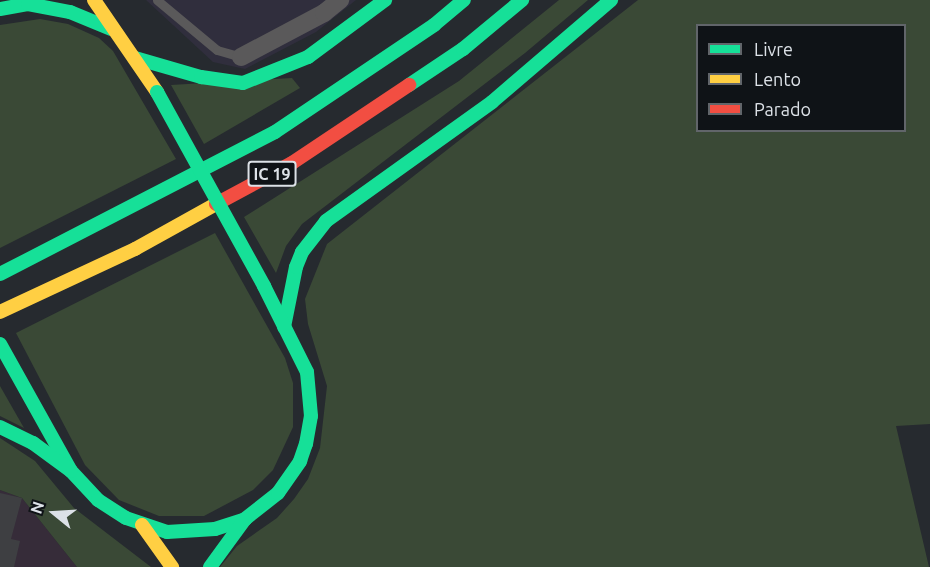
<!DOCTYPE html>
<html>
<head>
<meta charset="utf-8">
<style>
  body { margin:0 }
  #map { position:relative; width:930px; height:567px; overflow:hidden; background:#262a2f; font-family:Ubuntu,sans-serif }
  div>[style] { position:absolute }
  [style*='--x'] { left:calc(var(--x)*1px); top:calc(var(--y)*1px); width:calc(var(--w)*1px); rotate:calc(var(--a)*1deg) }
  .commercial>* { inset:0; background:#302e3d }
  .industrial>* { inset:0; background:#362c39 }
  .green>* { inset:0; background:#3a4936 }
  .building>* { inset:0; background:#3e3f42 }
  .lane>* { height:9px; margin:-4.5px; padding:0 4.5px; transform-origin:4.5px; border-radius:4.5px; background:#5a595a }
  .street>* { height:18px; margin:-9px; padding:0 9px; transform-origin:9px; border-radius:9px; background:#5a595a }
  .fast>* { height:14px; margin:-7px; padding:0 7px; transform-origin:7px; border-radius:7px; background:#16e098 }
  .slow>* { height:14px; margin:-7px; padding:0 7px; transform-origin:7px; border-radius:7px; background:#ffcf43 }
  .jam>* { height:14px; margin:-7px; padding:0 7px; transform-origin:7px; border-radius:7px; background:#f24e42 }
  .fast-bridge>* { height:14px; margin:-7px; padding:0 7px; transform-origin:7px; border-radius:7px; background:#16e098 }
  span { translate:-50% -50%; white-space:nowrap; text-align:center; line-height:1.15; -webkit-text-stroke:6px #0f1317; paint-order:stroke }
  .shield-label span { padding:2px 4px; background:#0f1317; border:2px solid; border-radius:4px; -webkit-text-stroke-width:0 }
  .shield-label { font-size:16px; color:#dce1e7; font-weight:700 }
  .legend { position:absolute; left:696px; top:24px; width:210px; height:108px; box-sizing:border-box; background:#0f1317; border:2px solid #61656a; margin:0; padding:8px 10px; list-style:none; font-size:18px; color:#dce1e7 }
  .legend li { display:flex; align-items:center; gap:12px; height:30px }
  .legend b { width:30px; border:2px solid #61656a }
  .north { position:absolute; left:24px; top:483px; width:60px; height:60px; -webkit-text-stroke:4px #0f1317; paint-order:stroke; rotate:288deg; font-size:16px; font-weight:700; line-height:24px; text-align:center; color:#dce1e7 }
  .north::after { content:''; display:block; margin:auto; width:21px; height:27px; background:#dce1e7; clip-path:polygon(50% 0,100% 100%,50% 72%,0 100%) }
</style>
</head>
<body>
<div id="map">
  <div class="commercial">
    <div style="clip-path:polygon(146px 0,356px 0,316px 32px,245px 69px,213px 62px)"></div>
  </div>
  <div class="industrial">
    <div style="clip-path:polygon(0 490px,22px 498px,77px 567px,0 567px)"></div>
  </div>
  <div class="green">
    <div style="clip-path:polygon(559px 0,588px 0,525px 53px,302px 224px,286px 246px,276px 273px,244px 217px,459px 81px)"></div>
    <div style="clip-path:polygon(evenodd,638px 0,930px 0,930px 424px,896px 426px,929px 567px,220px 567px,237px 546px,277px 518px,294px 499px,308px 479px,320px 448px,327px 386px,308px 324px,305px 299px,327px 244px,638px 0,698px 26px,904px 26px,904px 130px,698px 130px,698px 26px)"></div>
    <div style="clip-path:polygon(40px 19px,68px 24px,99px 38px,113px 51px,176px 159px,0 248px,0 25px)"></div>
    <div style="clip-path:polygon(292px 78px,300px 88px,204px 144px,171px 85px)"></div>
    <div style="clip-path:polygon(215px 233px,285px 358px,293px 383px,293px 427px,273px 470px,253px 490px,204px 516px,159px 516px,119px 500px,85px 465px,16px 333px)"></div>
    <div style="clip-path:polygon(0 386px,24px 428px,0 416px)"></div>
    <div style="clip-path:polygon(0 438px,35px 461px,74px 508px,151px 567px,77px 567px,22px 498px,0 490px)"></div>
  </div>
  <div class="building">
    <div style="clip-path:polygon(0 493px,22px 498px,11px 539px,20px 541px,14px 567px,0 567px)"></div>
  </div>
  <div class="lane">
    <div style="--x:157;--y:0;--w:78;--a:39.8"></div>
    <div style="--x:217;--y:50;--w:25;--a:16"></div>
  </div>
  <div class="street">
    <div style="--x:241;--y:57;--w:94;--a:-27.9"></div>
    <div style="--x:324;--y:13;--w:21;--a:-39"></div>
  </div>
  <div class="fast">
    <div style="--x:0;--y:9;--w:28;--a:-10"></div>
    <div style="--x:28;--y:4;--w:43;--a:10.8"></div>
    <div style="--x:70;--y:12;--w:44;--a:22.5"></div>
    <div style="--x:135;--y:58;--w:69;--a:16.1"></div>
    <div style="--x:201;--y:77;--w:42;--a:8.1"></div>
    <div style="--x:243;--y:83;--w:70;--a:-21.8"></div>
    <div style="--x:308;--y:57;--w:96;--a:-36.5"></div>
    <div style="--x:409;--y:85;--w:65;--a:-33.7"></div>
    <div style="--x:463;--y:49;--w:77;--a:-39.7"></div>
    <div style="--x:0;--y:274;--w:309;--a:-27.3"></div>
    <div style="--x:275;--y:132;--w:192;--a:-33.9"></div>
    <div style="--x:434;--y:25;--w:39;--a:-40"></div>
    <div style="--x:284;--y:327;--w:61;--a:-78.7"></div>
    <div style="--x:296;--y:267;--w:16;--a:-68"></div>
    <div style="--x:302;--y:252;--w:39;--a:-52"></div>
    <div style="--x:326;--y:221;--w:204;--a:-35.6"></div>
    <div style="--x:492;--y:102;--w:157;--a:-40.6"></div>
    <div style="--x:0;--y:344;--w:145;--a:60.8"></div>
    <div style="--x:71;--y:471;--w:40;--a:47"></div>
    <div style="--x:98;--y:500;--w:33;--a:33"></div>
    <div style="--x:126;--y:518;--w:43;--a:18.9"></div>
    <div style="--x:167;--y:532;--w:48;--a:-3.6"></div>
    <div style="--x:215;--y:529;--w:32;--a:-18"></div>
    <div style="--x:245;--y:519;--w:42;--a:-38.2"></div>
    <div style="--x:278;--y:493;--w:39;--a:-55"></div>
    <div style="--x:300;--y:461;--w:18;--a:-71"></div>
    <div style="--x:306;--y:444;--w:28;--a:-80"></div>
    <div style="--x:311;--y:416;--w:44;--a:-95.2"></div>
    <div style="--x:307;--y:372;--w:96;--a:-116.6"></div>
    <div style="--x:0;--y:427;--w:37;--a:26"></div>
    <div style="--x:33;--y:443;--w:47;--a:36.4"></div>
    <div style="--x:210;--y:567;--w:59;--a:-53.9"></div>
  </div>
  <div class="slow">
    <div style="--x:94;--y:0;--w:112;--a:55.6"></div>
    <div style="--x:0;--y:312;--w:149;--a:-25"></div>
    <div style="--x:135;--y:249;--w:93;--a:-29.1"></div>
    <div style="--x:142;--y:525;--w:52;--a:54.5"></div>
  </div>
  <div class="jam">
    <div style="--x:216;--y:204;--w:86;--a:-28.3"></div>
    <div style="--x:292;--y:163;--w:141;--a:-33.7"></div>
  </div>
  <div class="fast-bridge">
    <div style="--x:157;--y:92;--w:222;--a:61.1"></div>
  </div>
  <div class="shield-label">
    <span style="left:272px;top:174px">IC 19</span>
  </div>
  <ul class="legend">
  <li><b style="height:8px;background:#16e098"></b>Livre</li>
  <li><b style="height:8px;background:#ffcf43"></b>Lento</li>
  <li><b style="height:8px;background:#f24e42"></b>Parado</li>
  </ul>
  <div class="north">N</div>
</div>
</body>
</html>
